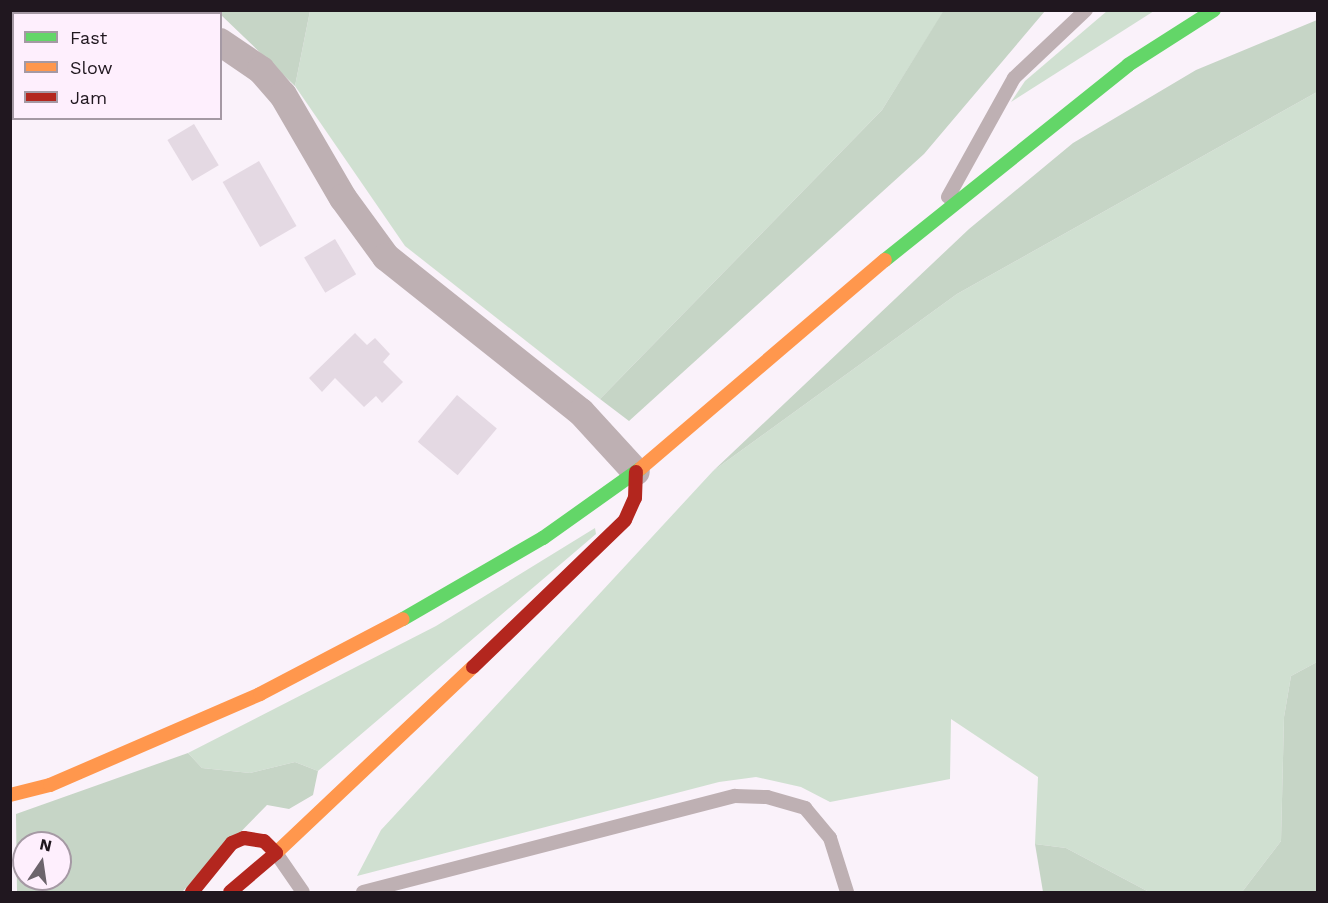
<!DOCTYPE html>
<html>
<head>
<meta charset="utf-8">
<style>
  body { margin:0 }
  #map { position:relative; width:1328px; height:903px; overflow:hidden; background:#faf2fa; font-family:"Work Sans",sans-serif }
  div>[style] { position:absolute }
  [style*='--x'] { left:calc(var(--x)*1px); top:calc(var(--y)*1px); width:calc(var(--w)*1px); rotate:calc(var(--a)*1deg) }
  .green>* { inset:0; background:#d0e0d1 }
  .forest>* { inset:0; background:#c6d5c6 }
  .building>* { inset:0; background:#e4d9e3; transform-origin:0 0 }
  .lane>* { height:14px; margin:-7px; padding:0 7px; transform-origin:7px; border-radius:7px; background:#beb0b3 }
  .street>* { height:28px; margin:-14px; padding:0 14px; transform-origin:14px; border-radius:14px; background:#beb0b3 }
  .fast>* { height:14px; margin:-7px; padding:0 7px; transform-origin:7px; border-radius:7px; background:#63d668 }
  .slow>* { height:14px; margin:-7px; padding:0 7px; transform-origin:7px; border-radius:7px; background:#ff974d }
  .jam>* { height:14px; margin:-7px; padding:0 7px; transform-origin:7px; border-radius:7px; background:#b3261e }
  span { translate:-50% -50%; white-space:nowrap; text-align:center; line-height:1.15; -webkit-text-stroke:5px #feeffd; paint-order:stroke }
  .frame { position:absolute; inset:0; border:12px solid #20171f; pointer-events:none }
  .legend { position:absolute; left:12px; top:12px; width:210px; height:108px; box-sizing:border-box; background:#feeffd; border:2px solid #a599a4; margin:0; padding:8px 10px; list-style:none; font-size:18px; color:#20171f }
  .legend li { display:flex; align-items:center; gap:12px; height:30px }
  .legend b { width:30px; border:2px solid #a599a4 }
  .north { position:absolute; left:12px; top:831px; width:60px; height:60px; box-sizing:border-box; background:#feeffd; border:2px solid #a599a4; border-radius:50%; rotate:13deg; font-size:16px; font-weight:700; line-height:24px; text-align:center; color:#20171f }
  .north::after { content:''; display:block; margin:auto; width:21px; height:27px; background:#6c646c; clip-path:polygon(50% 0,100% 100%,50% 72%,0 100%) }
</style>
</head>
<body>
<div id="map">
  <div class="green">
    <div style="clip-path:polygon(310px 11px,944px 11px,882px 110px,600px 399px,405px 246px,295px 86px)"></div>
    <div style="clip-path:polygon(1107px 11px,1154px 11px,1011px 102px,1025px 81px)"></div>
    <div style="clip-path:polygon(1317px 92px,1317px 662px,1291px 676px,1284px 717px,1281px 841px,1242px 892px,1149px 892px,1066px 848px,1035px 844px,1038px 777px,951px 719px,950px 779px,830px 802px,801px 787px,756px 777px,719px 782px,357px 876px,381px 830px,713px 471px,957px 294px)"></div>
    <div style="clip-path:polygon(595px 528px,596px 534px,318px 771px,295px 762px,250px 773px,202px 768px,188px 753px,436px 626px)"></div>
  </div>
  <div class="forest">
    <div style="clip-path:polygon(944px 10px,1045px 11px,924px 154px,629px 421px,600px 399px,882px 110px)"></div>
    <div style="clip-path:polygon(209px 11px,310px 11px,295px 86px,220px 14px)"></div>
    <div style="clip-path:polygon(1317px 20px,1317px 92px,957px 294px,713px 471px,969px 229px,1073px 143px,1196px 70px)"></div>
    <div style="clip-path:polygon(1317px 662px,1317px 892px,1242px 892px,1281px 841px,1284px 717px,1291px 676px)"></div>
    <div style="clip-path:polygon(evenodd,188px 753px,202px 768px,250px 773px,295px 762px,318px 771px,313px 795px,289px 809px,267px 805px,182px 892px,17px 892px,16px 814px,188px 753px,24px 843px,60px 843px,60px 879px,24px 879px,24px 843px)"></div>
    <div style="clip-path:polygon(1035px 844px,1066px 848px,1149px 892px,1043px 892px)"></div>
  </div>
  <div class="building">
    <div style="left:194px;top:124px;width:48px;height:31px;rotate:59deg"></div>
    <div style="left:259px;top:161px;width:75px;height:42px;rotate:60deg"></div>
    <div style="left:335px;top:239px;width:41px;height:36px;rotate:59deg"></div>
    <div style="clip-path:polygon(355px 333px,367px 345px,375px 338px,390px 354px,383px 362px,403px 382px,382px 403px,376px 396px,364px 407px,335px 378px,322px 392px,309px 378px)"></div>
    <div style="left:457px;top:395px;width:52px;height:61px;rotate:40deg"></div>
  </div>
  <div class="lane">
    <div style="--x:948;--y:197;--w:136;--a:-61"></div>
    <div style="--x:1014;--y:78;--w:99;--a:-43.4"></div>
    <div style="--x:276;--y:853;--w:47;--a:55.3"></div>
    <div style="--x:363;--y:892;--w:384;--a:-14.5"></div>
    <div style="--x:735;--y:796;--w:32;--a:2"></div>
    <div style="--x:767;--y:797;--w:40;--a:16"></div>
    <div style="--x:805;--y:808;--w:39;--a:50"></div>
    <div style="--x:830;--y:838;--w:57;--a:72.5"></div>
  </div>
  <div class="street">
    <div style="--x:179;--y:10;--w:6;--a:39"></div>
    <div style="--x:220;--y:42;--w:50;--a:34.3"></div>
    <div style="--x:261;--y:70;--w:33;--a:49"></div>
    <div style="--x:283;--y:95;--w:119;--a:59.8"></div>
    <div style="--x:343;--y:198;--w:73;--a:53.9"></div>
    <div style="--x:386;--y:257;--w:249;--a:38.5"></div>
    <div style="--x:581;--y:412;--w:81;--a:47.5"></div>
  </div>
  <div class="fast">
    <div style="--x:885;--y:260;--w:312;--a:-38.7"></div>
    <div style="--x:1128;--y:65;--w:102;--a:-32.6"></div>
    <div style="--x:403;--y:619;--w:162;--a:-30.1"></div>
    <div style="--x:543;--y:538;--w:119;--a:-35.4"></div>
  </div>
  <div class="slow">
    <div style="--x:640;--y:469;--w:322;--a:-40.5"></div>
    <div style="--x:10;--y:795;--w:41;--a:-14"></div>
    <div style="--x:50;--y:785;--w:229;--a:-23.4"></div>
    <div style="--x:260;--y:694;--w:161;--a:-27.7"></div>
    <div style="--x:276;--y:853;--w:271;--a:-43.4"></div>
  </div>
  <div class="jam">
    <div style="--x:473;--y:667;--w:211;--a:-44"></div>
    <div style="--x:625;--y:520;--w:24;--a:-66"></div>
    <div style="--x:635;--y:498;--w:26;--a:-88"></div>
    <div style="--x:192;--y:892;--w:63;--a:-50.8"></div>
    <div style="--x:232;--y:843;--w:13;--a:-23"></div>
    <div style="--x:244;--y:838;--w:20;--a:9"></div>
    <div style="--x:264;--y:841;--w:17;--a:45"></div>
    <div style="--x:276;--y:853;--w:60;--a:139.7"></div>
  </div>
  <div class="frame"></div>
  <ul class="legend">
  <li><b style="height:8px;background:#63d668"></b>Fast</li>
  <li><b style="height:8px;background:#ff974d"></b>Slow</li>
  <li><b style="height:8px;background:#b3261e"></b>Jam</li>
  </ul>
  <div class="north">N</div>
</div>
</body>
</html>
